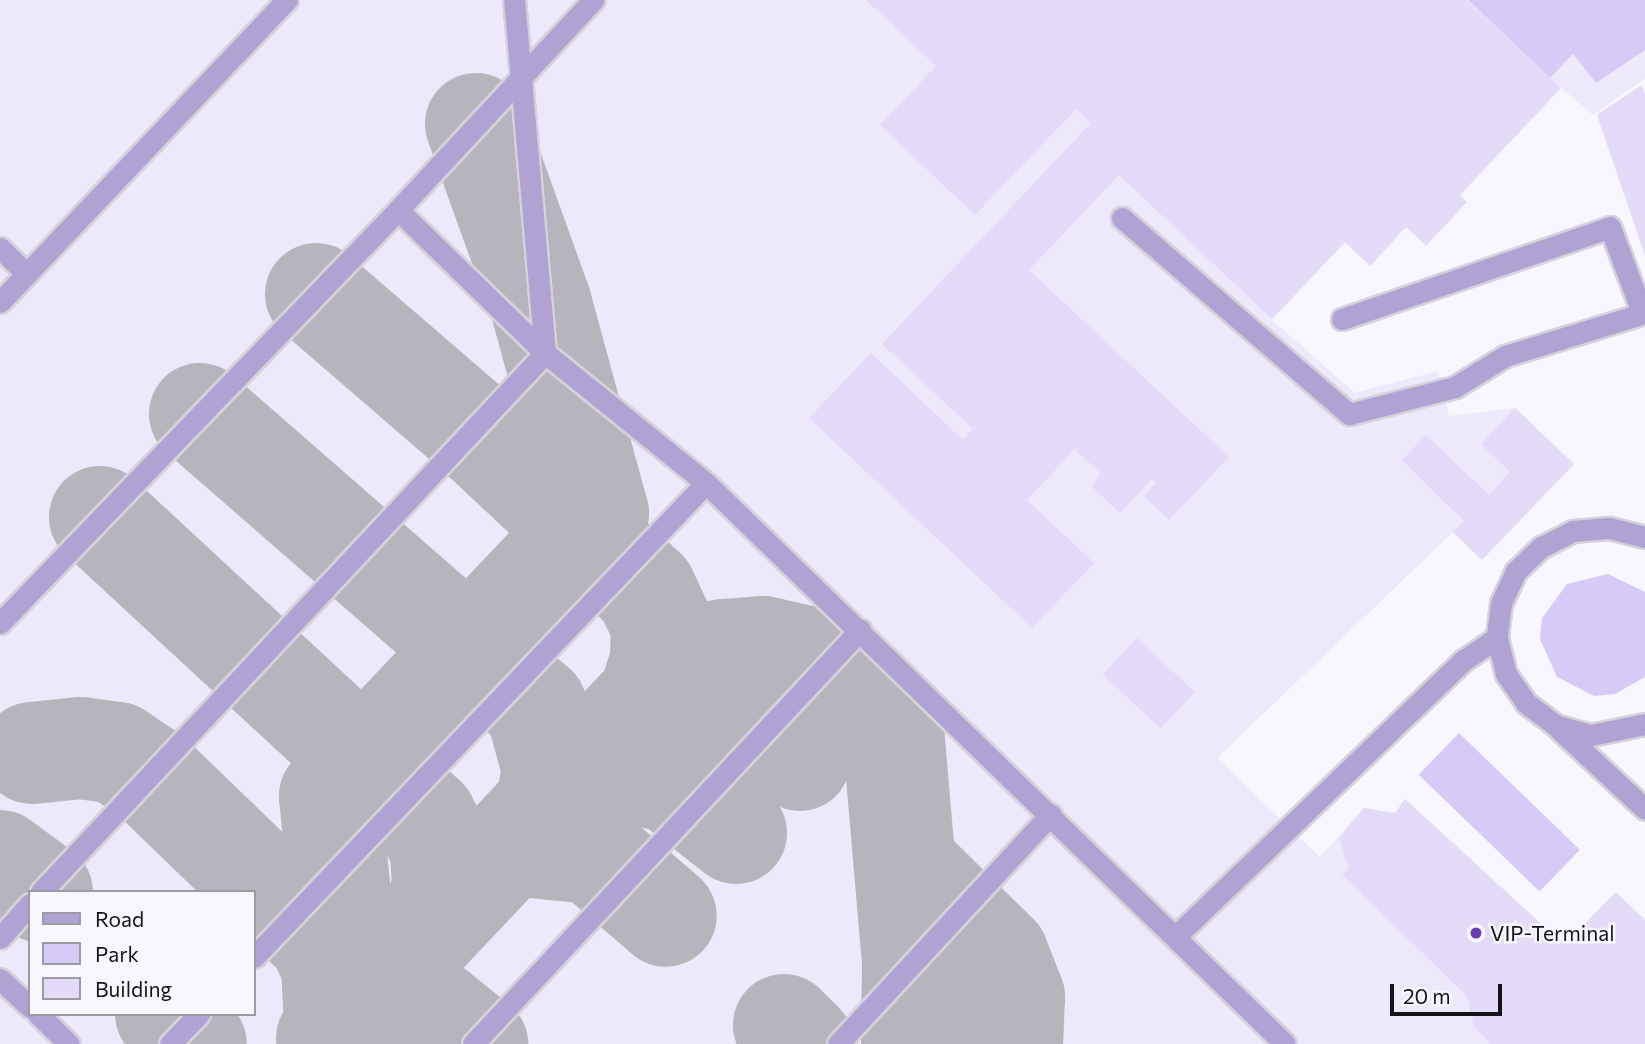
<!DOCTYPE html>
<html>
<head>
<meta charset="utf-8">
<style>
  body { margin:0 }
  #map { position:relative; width:1645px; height:1044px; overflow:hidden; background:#f8f6ff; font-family:Commissioner,sans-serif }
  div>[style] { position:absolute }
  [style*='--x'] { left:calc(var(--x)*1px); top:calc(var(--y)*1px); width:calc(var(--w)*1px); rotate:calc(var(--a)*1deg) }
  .built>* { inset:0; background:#ede8fa }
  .green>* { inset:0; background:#d7caf6; transform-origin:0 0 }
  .taxiway>* { height:102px; margin:-51px; padding:0 51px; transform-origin:51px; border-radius:51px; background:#b6b4bc }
  .building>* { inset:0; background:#e4dbf9; transform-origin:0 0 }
  .roads { filter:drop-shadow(2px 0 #d4d2da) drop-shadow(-2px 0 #d4d2da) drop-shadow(0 2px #d4d2da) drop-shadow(0 -2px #d4d2da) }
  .minor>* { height:21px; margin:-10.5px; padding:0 10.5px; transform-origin:10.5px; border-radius:10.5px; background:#b1a2d4 }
  .dots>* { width:19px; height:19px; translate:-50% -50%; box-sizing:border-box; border:4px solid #f8f6ff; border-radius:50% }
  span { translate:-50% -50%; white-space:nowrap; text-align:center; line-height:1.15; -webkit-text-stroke:5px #f8f6ff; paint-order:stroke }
  .poi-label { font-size:21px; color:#141317 }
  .left { translate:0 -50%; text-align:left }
  .legend { position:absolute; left:28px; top:890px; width:228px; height:126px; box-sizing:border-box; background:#f8f6ff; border:2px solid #9d9ba2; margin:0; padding:9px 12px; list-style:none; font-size:21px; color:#141317 }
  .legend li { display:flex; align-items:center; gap:14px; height:35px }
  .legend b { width:35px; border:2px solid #9d9ba2 }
  .scale { position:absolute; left:1390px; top:984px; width:112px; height:32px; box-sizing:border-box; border:4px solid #141317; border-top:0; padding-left:9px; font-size:21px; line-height:24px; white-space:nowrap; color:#141317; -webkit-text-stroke:5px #f8f6ff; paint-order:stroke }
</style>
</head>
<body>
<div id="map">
  <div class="built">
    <div style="clip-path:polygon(evenodd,0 0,1467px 0,1503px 33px,1324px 222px,1345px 242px,1272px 320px,1355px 393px,1438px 371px,1449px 416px,1515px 408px,1574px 464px,1482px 560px,1453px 532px,1217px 758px,1320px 857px,1364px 808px,1395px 813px,1405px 799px,1564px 945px,1616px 892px,1645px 920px,1645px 1044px,0 1044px,0 0,30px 892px,254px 892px,254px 1014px,30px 1014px,30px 892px)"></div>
    <div style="clip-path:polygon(1645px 50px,1645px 78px,1593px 115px,1550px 78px,1573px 54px,1596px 83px)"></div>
  </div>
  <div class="green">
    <div style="clip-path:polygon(1468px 0,1645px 0,1645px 50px,1596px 83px,1573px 54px,1550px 78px)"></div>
    <div style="clip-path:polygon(1608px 574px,1645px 592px,1645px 677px,1615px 694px,1594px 696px,1557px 677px,1540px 639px,1542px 618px,1567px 584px)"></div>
    <div style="left:1459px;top:733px;width:168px;height:58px;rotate:44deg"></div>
  </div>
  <div class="taxiway">
    <div style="--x:476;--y:124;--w:192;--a:70.2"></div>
    <div style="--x:541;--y:305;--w:216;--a:74.7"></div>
    <div style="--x:598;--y:513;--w:390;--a:133.4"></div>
    <div style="--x:330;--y:796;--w:216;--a:84.2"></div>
    <div style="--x:352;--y:1011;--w:45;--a:-10.3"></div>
    <div style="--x:396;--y:1003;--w:41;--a:11.3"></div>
    <div style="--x:436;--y:1011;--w:53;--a:38.8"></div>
    <div style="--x:316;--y:294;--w:213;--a:40.8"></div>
    <div style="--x:477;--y:433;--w:231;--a:43.1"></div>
    <div style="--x:646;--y:591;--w:38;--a:65"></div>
    <div style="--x:662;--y:625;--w:36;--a:92"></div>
    <div style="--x:661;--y:661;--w:38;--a:108"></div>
    <div style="--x:200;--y:414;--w:446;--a:41.1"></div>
    <div style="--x:536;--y:707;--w:64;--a:74.7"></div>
    <div style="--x:553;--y:769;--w:39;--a:100"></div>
    <div style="--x:100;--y:517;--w:444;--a:42.8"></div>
    <div style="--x:426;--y:819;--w:33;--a:63"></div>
    <div style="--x:441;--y:848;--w:40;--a:87.1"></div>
    <div style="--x:443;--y:888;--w:44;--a:110.1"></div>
    <div style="--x:649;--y:697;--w:44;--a:-2.6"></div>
    <div style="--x:693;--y:695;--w:35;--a:12"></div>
    <div style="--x:727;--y:702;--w:93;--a:38.5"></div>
    <div style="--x:32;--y:753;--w:49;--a:-5.8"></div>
    <div style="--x:81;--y:748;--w:36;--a:8"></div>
    <div style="--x:117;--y:753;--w:40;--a:34"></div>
    <div style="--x:150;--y:775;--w:233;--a:44"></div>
    <div style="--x:318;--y:937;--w:32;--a:64"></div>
    <div style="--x:332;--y:966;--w:40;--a:87.1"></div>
    <div style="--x:566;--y:786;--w:68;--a:-10.2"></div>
    <div style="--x:633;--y:774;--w:38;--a:11"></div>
    <div style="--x:670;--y:781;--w:84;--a:38.2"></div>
    <div style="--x:510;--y:845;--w:83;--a:5.5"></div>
    <div style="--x:593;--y:853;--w:96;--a:40.8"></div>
    <div style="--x:0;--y:861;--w:52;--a:36.4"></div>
    <div style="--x:918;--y:877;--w:112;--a:44.6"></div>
    <div style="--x:998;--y:956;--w:44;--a:68.7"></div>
    <div style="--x:1014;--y:997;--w:47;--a:92.4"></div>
    <div style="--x:166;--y:1014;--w:42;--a:45"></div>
    <div style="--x:784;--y:1025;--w:27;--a:45"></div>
    <div style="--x:327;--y:1038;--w:469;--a:-46.6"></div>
    <div style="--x:649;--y:697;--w:45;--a:-42.3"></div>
    <div style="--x:682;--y:667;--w:44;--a:-22.5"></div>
    <div style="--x:723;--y:650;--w:40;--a:-4.3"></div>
    <div style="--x:763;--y:647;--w:45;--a:12.8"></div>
    <div style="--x:807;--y:657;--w:112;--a:39.9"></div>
    <div style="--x:893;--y:729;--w:235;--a:85.1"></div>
    <div style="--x:913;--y:963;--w:81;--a:90.7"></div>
  </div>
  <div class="building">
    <div style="clip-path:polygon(866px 0,1467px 0,1561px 88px,1460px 195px,1467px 202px,1426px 246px,1406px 227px,1370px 266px,1345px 242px,1272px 319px,1119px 175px,1029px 270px,1229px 457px,1169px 520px,1144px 496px,1156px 483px,1152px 479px,1120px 513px,1091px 486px,1101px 474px,1075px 449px,1027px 500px,1094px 563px,1032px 628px,809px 418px,871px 353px,963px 440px,973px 429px,882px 344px,1091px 123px,1076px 109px,975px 215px,880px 125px,936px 66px)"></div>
    <div style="clip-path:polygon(1642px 85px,1645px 95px,1645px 256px,1597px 115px)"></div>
    <div style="clip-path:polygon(1515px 408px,1574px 464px,1482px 560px,1453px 532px,1464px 521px,1402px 460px,1426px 435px,1489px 495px,1510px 472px,1481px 444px)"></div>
    <div style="left:1137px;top:638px;width:79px;height:50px;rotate:43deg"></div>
    <div style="clip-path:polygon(1405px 799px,1564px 945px,1616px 892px,1645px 920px,1645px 1044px,1491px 1044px,1474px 1027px,1467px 996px,1342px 875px,1349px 868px,1339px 838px,1364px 808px,1395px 813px)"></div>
  </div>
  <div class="roads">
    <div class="minor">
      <div style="--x:398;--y:210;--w:287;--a:-47.1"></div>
      <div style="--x:1122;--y:218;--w:300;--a:40.8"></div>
      <div style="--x:1349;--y:414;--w:109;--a:-14.3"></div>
      <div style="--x:1455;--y:387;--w:59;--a:-31.8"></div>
      <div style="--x:1505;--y:356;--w:146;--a:-17.1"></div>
      <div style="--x:0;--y:248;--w:37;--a:44"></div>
      <div style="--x:0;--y:302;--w:417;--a:-46.5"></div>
      <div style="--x:1342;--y:319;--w:283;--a:-18.9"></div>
      <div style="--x:1610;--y:227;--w:91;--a:69.4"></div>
      <div style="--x:1645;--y:537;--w:38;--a:-166"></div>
      <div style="--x:1608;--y:528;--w:35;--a:175"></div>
      <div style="--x:1573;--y:531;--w:36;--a:153"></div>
      <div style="--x:1541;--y:547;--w:35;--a:136"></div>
      <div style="--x:1516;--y:571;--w:35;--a:115"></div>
      <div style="--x:1501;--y:603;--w:35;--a:97"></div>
      <div style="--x:1497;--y:638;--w:37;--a:76"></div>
      <div style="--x:1506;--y:674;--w:35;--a:55"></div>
      <div style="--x:1526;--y:703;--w:36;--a:37"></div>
      <div style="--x:1555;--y:725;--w:37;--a:16"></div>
      <div style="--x:1591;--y:735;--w:55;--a:-11.5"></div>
      <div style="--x:0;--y:623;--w:574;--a:-46.06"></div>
      <div style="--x:398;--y:210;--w:205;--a:44.2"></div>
      <div style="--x:545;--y:353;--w:207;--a:38.9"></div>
      <div style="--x:706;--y:483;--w:806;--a:44.1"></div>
      <div style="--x:1559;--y:729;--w:117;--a:42.9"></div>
      <div style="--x:41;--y:892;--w:738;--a:-46.92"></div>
      <div style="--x:545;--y:353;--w:354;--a:-95"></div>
      <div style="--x:1178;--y:934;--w:396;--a:-43.8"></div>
      <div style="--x:1464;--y:660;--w:40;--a:-34"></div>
      <div style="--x:0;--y:938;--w:45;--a:-48.6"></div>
      <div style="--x:254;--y:957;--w:655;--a:-46.36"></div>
      <div style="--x:0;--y:979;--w:41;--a:43"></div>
      <div style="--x:38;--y:1014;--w:43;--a:44.1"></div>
      <div style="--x:170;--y:1044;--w:42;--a:-46"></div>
      <div style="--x:473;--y:1044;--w:567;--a:-46.93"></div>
      <div style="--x:838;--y:1044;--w:313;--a:-47.2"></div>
    </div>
  </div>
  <div class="dots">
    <div style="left:1476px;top:933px;background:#6d3bb2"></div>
  </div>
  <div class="poi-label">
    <span class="left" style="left:1490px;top:933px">VIP-Terminal</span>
  </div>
  <ul class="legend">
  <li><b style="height:9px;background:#b1a2d4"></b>Road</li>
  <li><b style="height:19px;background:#d7caf6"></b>Park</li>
  <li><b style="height:19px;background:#e4dbf9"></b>Building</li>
  </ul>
  <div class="scale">20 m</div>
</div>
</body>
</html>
